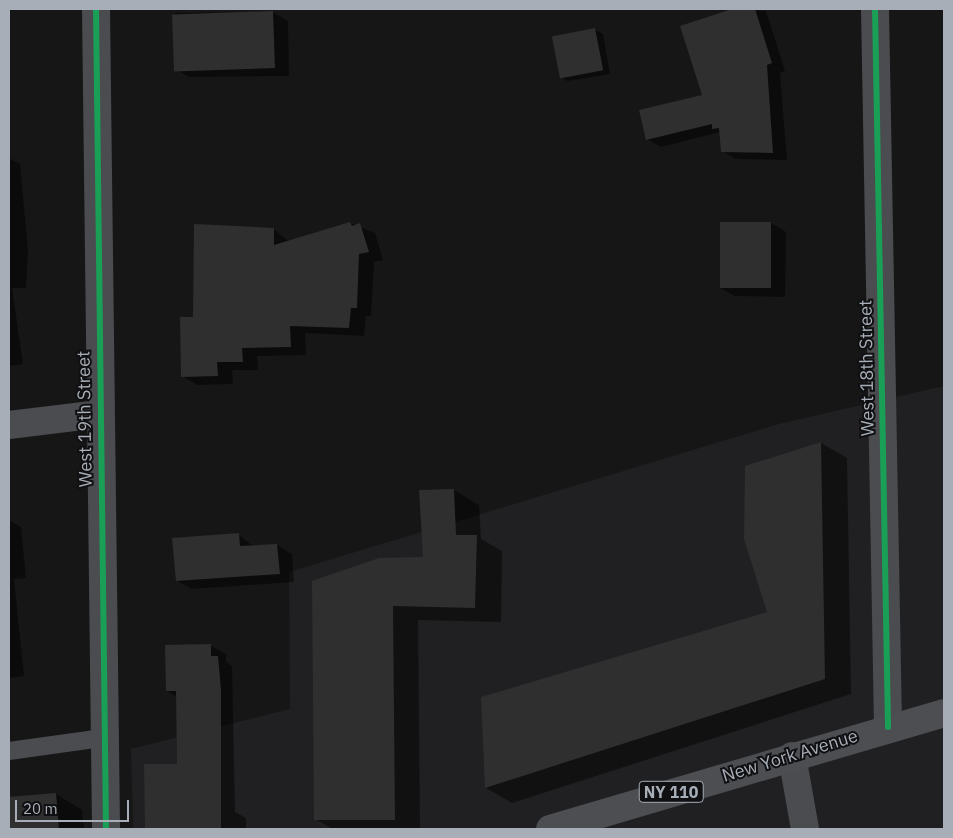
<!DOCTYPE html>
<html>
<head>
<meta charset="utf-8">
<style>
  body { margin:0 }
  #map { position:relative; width:953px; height:838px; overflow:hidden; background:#161616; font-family:"IBM Plex Sans",sans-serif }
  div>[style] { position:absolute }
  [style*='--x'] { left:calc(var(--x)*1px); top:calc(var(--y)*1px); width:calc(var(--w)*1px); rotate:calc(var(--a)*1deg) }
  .built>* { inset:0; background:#202022 }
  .shadow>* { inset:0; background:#0007 }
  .building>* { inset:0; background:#2f2f30; transform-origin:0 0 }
  .service>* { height:18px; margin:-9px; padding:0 9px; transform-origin:9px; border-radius:9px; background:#4a4c4f }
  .minor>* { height:28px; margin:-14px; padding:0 14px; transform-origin:14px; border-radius:14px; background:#4a4c4f }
  .primary>* { height:28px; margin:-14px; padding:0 14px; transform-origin:14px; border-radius:14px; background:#4c4e51 }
  .cycleway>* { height:6px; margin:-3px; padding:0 3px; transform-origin:3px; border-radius:3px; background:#1a9f57 }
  span { translate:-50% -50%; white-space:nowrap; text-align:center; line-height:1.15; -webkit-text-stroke:4px #101012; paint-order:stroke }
  .shield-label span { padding:1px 4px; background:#101012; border:1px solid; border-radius:4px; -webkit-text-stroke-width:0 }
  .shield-label { font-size:16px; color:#a7aeb7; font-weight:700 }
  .street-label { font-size:18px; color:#a7aeb7 }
  .frame { position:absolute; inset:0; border:10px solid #a7aeb7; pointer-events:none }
  .scale { position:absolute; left:15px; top:800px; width:114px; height:22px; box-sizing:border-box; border:2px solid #a7aeb7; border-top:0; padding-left:6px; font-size:15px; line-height:18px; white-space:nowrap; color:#a7aeb7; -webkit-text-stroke:4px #101012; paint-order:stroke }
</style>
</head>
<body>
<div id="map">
  <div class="built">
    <div style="clip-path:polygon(944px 386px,944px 829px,133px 829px,131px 749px,290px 709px,289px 572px,779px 424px)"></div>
  </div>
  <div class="shadow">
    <div style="clip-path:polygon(736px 9px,766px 11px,785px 71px,780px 73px,787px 160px,736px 159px,722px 151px,720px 132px,661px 147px,647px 139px,703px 96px,682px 26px)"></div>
    <div style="clip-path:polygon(273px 12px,288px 21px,289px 76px,189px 77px,174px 68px,174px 13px)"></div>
    <div style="clip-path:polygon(595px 30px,603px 34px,610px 74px,567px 81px,559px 77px)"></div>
    <div style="clip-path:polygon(9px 158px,20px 164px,28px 250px,26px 288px,12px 288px,23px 364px,9px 366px)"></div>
    <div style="clip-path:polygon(350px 223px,375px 233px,383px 260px,374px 262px,371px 316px,366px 316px,364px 336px,305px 333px,306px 355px,257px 356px,258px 370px,232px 370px,233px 384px,197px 385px,182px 376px,195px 318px,274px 229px,289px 242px)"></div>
    <div style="clip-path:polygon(771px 223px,786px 232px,785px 297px,735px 296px,720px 288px)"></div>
    <div style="clip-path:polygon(821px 443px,847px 458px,851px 694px,512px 803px,486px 788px,483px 698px,769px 613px,746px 467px)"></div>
    <div style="clip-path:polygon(454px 490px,479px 505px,481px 539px,502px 551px,501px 622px,418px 620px,420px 829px,333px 829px,315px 819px,313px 582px,424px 559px)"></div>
    <div style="clip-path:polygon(9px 520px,21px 527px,26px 578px,14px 579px,24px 676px,9px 678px)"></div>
    <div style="clip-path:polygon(239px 535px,254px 547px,277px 545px,292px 554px,294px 582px,192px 589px,177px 581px)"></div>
    <div style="clip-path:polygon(211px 646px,226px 654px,226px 662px,232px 666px,235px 812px,246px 818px,246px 829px,146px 829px,145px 765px,178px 765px,177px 697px,167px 691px)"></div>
    <div style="clip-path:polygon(56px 794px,82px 810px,84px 829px,9px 829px,9px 799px)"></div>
  </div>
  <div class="building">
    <div style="clip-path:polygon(732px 9px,755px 9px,772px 63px,767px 65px,773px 153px,721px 152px,719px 128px,712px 129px,712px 124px,646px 140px,639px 110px,702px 95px,680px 26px)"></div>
    <div style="left:273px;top:11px;width:57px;height:101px;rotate:88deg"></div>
    <div style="left:595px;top:28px;width:43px;height:44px;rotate:79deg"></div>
    <div style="clip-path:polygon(350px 222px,352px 226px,360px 223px,369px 252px,359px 254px,357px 308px,351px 308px,349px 328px,290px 326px,291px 347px,242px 348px,243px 362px,217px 362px,218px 376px,181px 377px,180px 317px,193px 317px,194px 224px,274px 228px,274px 245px)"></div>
    <div style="left:720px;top:222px;width:51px;height:66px"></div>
    <div style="clip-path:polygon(821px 442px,825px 679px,485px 788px,481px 697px,767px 612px,744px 539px,745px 466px)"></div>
    <div style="clip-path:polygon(454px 489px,456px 535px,477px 535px,475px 608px,393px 606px,395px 820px,314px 820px,312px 581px,379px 558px,423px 557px,419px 490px)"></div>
    <div style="clip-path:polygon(239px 533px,240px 546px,277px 544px,280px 574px,176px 581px,172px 538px)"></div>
    <div style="clip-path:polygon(211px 644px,211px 656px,218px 656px,221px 690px,221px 829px,145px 829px,144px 764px,177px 764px,176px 691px,166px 691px,165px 645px)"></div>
    <div style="clip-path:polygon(56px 793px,59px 829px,9px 829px,9px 797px)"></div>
  </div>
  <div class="service">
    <div style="--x:9;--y:751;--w:95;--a:-7.9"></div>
  </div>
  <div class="minor">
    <div style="--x:96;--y:9;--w:820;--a:89.3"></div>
    <div style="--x:875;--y:9;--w:718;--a:88.96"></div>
    <div style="--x:9;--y:425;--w:92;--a:-6.9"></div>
    <div style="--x:792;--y:756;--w:74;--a:79.9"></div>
  </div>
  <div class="primary">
    <div style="--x:550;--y:829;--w:411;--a:-16.4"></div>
  </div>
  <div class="cycleway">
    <div style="--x:96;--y:9;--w:820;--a:89.3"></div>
    <div style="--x:875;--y:9;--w:718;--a:88.96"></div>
  </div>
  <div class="shield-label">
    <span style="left:671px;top:792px">NY 110</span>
  </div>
  <div class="street-label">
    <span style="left:867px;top:368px;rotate:-91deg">West 18th Street</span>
    <span style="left:85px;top:419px;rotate:-91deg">West 19th Street</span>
    <span style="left:790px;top:756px;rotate:-17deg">New York Avenue</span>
  </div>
  <div class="frame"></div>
  <div class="scale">20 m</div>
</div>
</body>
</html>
